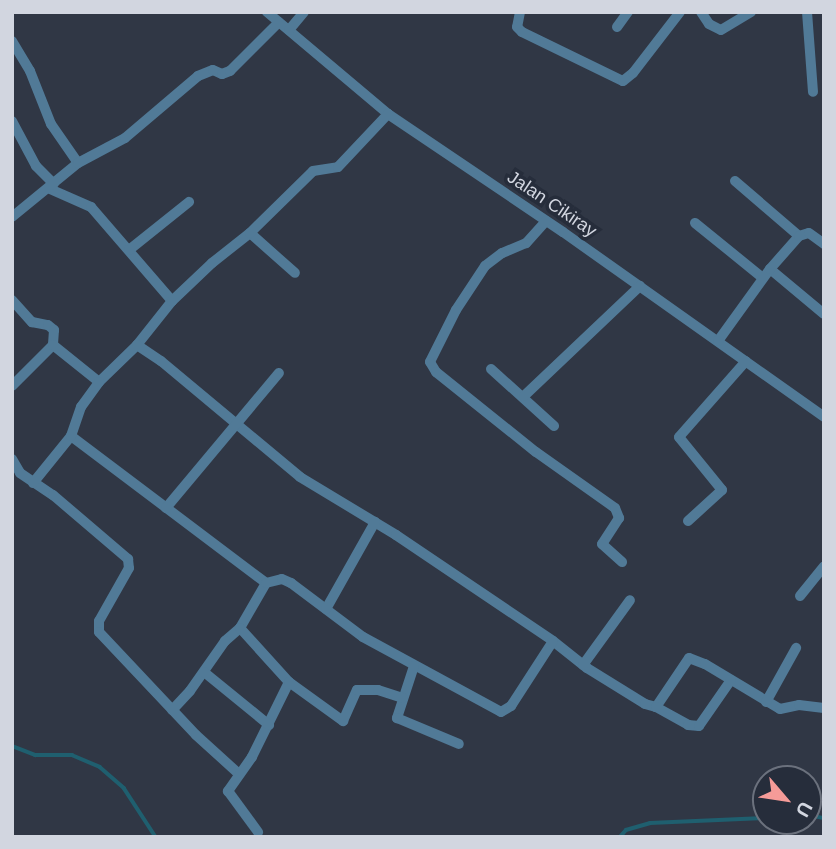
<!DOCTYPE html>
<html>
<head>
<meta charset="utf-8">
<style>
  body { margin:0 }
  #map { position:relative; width:836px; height:849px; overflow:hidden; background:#303745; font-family:Arial,sans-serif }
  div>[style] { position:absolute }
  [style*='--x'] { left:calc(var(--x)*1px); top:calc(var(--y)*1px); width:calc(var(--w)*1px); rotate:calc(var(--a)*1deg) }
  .stream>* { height:3.5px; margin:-1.75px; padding:0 1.75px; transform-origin:1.75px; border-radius:1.75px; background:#1f5f6f }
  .minor>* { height:10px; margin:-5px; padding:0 5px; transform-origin:5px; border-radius:5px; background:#517a97 }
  span { translate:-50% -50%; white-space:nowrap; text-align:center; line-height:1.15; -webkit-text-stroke:7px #262d3b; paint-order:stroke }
  .street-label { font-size:18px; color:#d2d6e0 }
  .frame { position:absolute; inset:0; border:14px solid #d2d6e0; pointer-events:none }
  .north { position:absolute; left:752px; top:765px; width:70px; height:70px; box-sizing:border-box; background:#262d3b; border:2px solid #6b717d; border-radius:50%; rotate:119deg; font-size:19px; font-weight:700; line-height:28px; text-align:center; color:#d2d6e0 }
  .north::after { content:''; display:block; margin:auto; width:24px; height:32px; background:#f59b98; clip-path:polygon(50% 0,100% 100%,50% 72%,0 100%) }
</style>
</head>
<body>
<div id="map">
  <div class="stream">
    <div style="--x:12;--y:746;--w:25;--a:21"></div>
    <div style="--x:35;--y:755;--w:37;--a:0"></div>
    <div style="--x:72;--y:755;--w:30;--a:23"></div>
    <div style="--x:100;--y:767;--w:32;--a:41"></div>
    <div style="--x:124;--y:788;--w:59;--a:56.9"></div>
    <div style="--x:808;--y:815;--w:16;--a:11"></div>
    <div style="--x:620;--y:837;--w:9;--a:-49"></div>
    <div style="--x:626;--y:830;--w:25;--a:-16"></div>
    <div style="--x:650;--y:823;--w:116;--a:-2.5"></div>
  </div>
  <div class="minor">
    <div style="--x:267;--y:12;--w:158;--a:40.1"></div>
    <div style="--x:388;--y:114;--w:211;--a:34"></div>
    <div style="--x:563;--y:232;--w:320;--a:35.3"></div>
    <div style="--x:520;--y:12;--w:15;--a:101"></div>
    <div style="--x:517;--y:27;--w:7;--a:45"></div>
    <div style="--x:522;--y:32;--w:112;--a:25.9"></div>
    <div style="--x:623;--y:81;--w:13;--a:-39"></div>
    <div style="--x:633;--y:73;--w:77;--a:-52.4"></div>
    <div style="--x:701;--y:12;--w:14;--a:56"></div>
    <div style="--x:709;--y:24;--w:13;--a:27"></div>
    <div style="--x:721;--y:30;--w:35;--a:-31"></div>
    <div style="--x:807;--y:12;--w:80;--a:85.7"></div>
    <div style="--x:617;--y:27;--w:19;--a:-54"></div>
    <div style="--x:289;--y:30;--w:23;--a:-50"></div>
    <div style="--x:12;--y:41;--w:35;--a:59"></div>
    <div style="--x:30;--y:71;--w:57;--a:68.4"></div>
    <div style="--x:51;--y:124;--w:47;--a:55.3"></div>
    <div style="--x:12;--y:121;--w:51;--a:61.9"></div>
    <div style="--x:36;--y:166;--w:25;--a:45"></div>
    <div style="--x:735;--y:181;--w:84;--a:40.7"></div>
    <div style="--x:50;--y:189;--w:45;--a:23.7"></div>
    <div style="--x:91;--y:207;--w:124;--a:49.2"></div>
    <div style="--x:12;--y:217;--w:85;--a:-39.3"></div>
    <div style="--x:78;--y:163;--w:53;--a:-28"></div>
    <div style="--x:125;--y:138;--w:96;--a:-40.3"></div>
    <div style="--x:198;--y:76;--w:16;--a:-22"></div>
    <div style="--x:213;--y:70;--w:10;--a:24"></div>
    <div style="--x:222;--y:74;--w:9;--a:-21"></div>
    <div style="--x:230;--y:71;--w:69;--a:-45"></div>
    <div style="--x:546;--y:221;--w:30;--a:132"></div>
    <div style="--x:526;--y:243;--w:26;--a:157"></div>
    <div style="--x:502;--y:253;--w:21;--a:143"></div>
    <div style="--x:485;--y:266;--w:53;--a:123.4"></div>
    <div style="--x:456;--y:310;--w:58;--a:116.6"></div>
    <div style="--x:430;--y:362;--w:12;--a:59"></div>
    <div style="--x:436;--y:372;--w:128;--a:38.7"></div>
    <div style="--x:536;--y:452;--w:97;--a:35.3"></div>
    <div style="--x:615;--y:508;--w:11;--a:68"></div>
    <div style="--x:619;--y:518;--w:31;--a:123"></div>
    <div style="--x:602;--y:544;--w:27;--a:42"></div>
    <div style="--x:695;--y:223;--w:87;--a:39"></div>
    <div style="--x:250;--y:233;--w:60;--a:41.6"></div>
    <div style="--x:129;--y:250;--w:77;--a:-38.7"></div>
    <div style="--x:770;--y:269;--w:70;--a:39.8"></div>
    <div style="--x:12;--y:300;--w:30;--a:48"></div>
    <div style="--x:32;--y:322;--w:16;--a:11"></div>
    <div style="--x:48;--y:325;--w:8;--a:40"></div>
    <div style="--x:54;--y:330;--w:15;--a:94"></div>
    <div style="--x:718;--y:341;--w:89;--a:-54.2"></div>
    <div style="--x:770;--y:269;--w:44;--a:-48.7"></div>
    <div style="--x:799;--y:236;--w:10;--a:-17"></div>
    <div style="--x:809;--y:233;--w:19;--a:36"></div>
    <div style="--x:137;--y:345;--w:56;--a:-51.5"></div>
    <div style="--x:172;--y:301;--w:55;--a:-43.5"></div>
    <div style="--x:212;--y:263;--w:48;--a:-38.3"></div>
    <div style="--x:250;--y:233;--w:88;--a:-44.5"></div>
    <div style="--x:313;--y:171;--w:25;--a:-9"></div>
    <div style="--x:338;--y:167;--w:73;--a:-46.7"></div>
    <div style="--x:491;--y:369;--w:85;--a:42.1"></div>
    <div style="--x:12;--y:386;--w:58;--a:-45"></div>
    <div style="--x:53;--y:345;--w:59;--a:38.8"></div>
    <div style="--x:99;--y:382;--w:53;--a:-44.2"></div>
    <div style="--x:137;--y:345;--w:29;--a:34"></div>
    <div style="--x:161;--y:361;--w:181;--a:39.8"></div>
    <div style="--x:300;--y:477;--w:112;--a:31.1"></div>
    <div style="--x:396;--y:535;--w:189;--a:34"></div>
    <div style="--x:553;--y:641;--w:43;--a:38.5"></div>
    <div style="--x:587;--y:668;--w:68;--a:31.8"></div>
    <div style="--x:645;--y:704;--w:11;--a:15"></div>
    <div style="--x:656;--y:707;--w:59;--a:-56"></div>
    <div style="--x:689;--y:658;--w:17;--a:21"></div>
    <div style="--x:705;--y:664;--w:87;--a:31"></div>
    <div style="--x:780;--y:709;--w:19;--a:-12"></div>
    <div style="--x:799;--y:705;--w:25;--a:7"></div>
    <div style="--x:524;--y:396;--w:160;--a:-43.5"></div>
    <div style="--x:71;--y:436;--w:244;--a:37"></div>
    <div style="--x:266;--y:583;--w:52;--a:120"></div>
    <div style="--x:240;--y:628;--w:20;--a:139"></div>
    <div style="--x:225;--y:641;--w:61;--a:125"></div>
    <div style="--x:190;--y:691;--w:26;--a:133"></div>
    <div style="--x:12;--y:459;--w:16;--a:60"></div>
    <div style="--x:20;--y:473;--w:40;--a:34"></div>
    <div style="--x:53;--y:495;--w:99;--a:40.5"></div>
    <div style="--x:128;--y:559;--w:9;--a:84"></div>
    <div style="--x:129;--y:568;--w:61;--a:119.5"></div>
    <div style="--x:99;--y:621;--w:11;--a:90"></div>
    <div style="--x:99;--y:632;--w:141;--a:46.7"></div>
    <div style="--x:196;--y:735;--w:58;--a:42.2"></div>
    <div style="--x:33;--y:483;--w:60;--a:-51"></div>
    <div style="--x:71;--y:436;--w:31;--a:-71"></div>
    <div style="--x:81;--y:407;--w:31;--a:-54"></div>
    <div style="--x:166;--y:508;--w:176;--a:-50.1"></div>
    <div style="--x:688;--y:521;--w:46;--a:-42.4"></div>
    <div style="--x:722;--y:490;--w:68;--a:-129.1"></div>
    <div style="--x:679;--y:437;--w:101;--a:-48.6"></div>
    <div style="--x:266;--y:583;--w:16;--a:-14"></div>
    <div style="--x:282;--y:579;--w:10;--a:24"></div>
    <div style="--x:291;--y:583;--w:90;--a:36.9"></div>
    <div style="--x:363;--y:637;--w:157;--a:28.5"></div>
    <div style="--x:501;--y:712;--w:12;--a:-31"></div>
    <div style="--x:511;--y:706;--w:77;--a:-57.1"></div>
    <div style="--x:800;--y:596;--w:38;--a:-51"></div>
    <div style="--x:326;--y:609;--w:100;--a:-60.6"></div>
    <div style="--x:240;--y:628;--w:73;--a:47.8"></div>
    <div style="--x:289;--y:682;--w:84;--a:116.3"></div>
    <div style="--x:252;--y:757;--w:42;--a:125.2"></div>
    <div style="--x:228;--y:791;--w:51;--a:53.8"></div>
    <div style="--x:583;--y:665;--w:80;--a:-54.1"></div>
    <div style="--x:414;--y:666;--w:55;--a:108.1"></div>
    <div style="--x:397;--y:718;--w:67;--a:22.8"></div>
    <div style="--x:204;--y:672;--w:84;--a:39.2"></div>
    <div style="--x:289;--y:682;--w:67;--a:35.8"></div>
    <div style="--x:343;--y:721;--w:34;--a:-66"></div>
    <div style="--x:357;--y:690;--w:21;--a:0"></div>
    <div style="--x:378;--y:690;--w:26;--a:18"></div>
    <div style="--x:766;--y:702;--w:62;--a:-60.9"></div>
    <div style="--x:656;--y:707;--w:37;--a:29"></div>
    <div style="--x:688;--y:725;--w:11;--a:5"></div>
    <div style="--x:699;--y:726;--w:56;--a:-55.2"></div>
  </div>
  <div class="street-label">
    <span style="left:552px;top:204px;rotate:34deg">Jalan Cikiray</span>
  </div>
  <div class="frame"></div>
  <div class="north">U</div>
</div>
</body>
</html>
